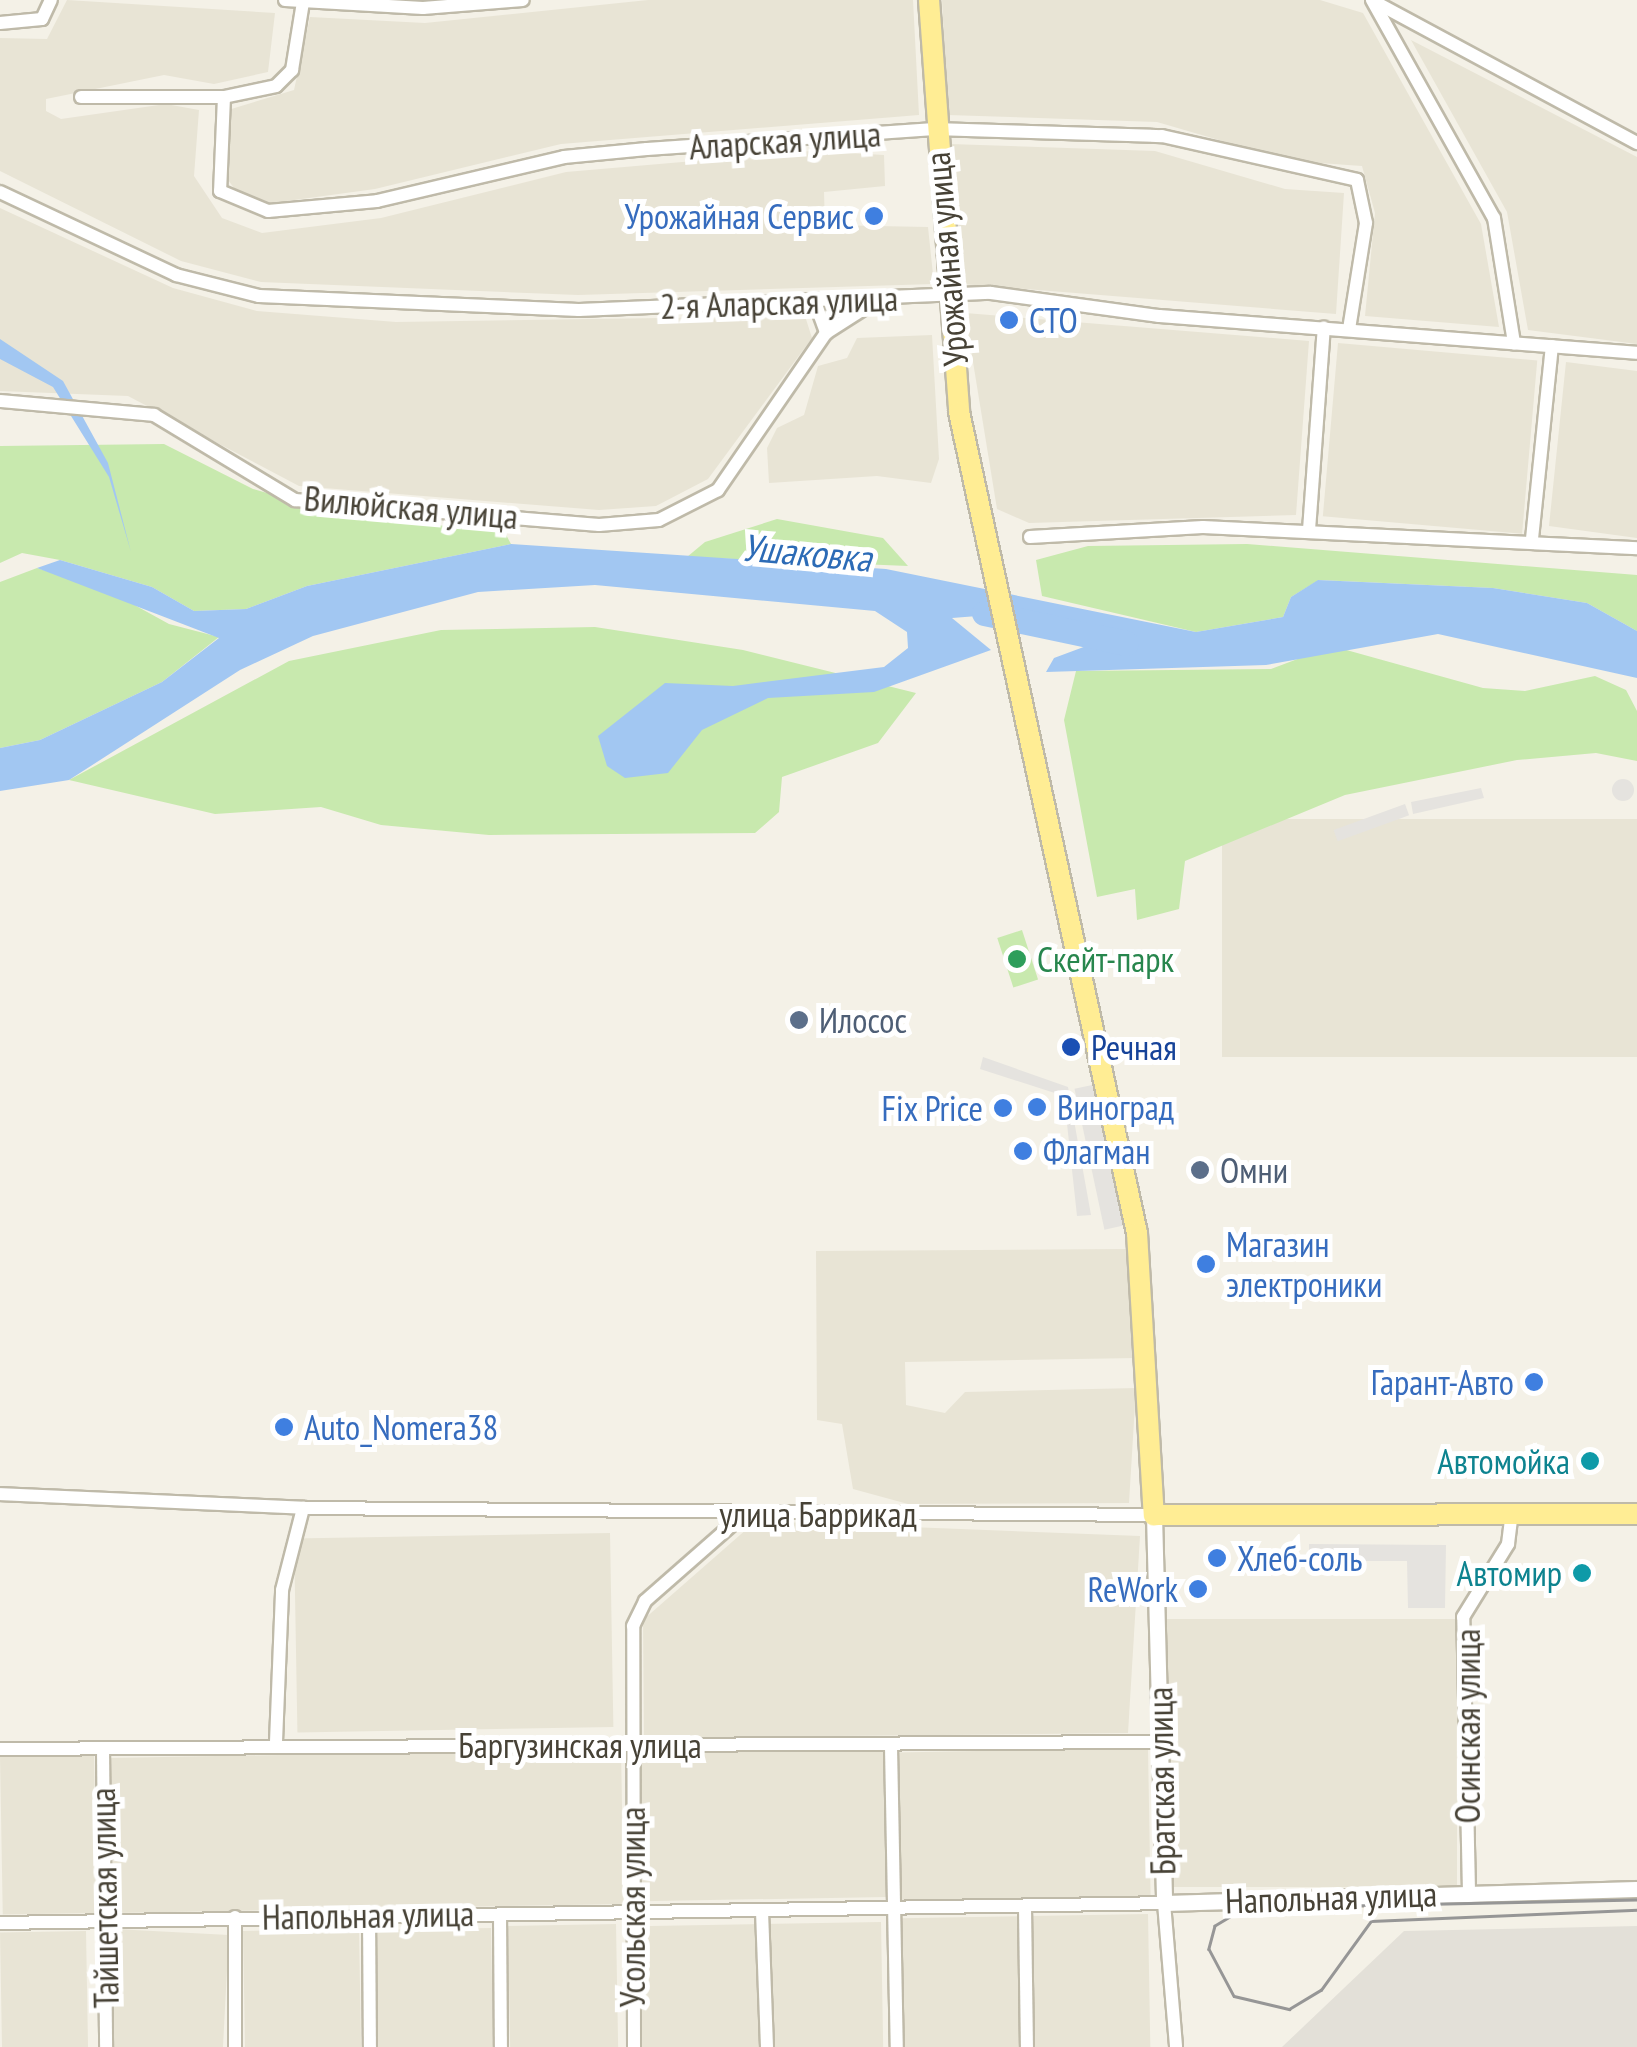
<!DOCTYPE html>
<html>
<head>
<meta charset="utf-8">
<style>
  body { margin:0 }
  #map { position:relative; width:1637px; height:2047px; overflow:hidden; background:#f4f1e7; font-family:"PT Sans Narrow",sans-serif }
  div>[style] { position:absolute }
  [style*='--x'] { left:calc(var(--x)*1px); top:calc(var(--y)*1px); width:calc(var(--w)*1px); rotate:calc(var(--a)*1deg) }
  .residential>* { inset:0; background:#e8e4d5; transform-origin:0 0 }
  .industrial>* { inset:0; background:#e3e0d8 }
  .green>* { inset:0; background:#c8e9ae; transform-origin:0 0 }
  .parking>* { inset:0; background:#e5e3df; transform-origin:0 0 }
  .round { border-radius:50% }
  .water>* { inset:0; background:#a2c7f2 }
  .river>* { height:25px; margin:-12.5px; padding:0 12.5px; transform-origin:12.5px; border-radius:12.5px; background:#a2c7f2 }
  .roads { filter:drop-shadow(2px 0 #bfbaa9) drop-shadow(-2px 0 #bfbaa9) drop-shadow(0 2px #bfbaa9) drop-shadow(0 -2px #bfbaa9) }
  .minor>* { height:12px; margin:-6px; padding:0 6px; transform-origin:6px; border-radius:6px; background:#fff }
  .tertiary>* { height:15px; margin:-7.5px; padding:0 7.5px; transform-origin:7.5px; border-radius:7.5px; background:#fff }
  .primary>* { height:20px; margin:-10px; padding:0 10px; transform-origin:10px; border-radius:10px; background:#ffed94 }
  .tram>* { height:2.5px; margin:-1.25px; padding:0 1.25px; transform-origin:1.25px; border-radius:1.25px; background:#969696 }
  .dots>* { width:28px; height:28px; translate:-50% -50%; box-sizing:border-box; border:5px solid #fff; border-radius:50% }
  span { translate:-50% -50%; white-space:nowrap; text-align:center; line-height:1.15; -webkit-text-stroke:10px #fff; paint-order:stroke }
  .street-label { font-size:35px; color:#474236 }
  .shop-label { font-size:35px; color:#366cbe }
  .right { translate:-100% -50%; text-align:right }
  .left { translate:0 -50%; text-align:left }
  .leisure-label { font-size:35px; color:#27864d }
  .service-label { font-size:35px; color:#4e5e75 }
  .transit-label { font-size:35px; color:#164399 }
  .culture-label { font-size:35px; color:#0d838f }
  .water-label { font-size:38px; color:#2c6bb6; font-style:italic }
</style>
</head>
<body>
<div id="map">
  <div class="residential">
    <div style="clip-path:polygon(67px 0,275px 13px,268px 72px,214px 84px,164px 75px,46px 99px,46px 111px,61px 119px,166px 104px,199px 110px,194px 176px,222px 218px,262px 233px,381px 218px,566px 172px,811px 151px,884px 155px,885px 186px,824px 192px,825px 225px,928px 227px,934px 284px,578px 295px,261px 282px,181px 261px,0 171px,0 38px,47px 39px)"></div>
    <div style="clip-path:polygon(648px 0,913px 0,919px 115px,561px 144px,375px 189px,265px 204px,239px 195px,223px 173px,228px 110px,294px 90px,310px 17px,425px 23px)"></div>
    <div style="clip-path:polygon(942px 0,1320px 0,1363px 13px,1481px 224px,1499px 327px,1365px 316px,1375px 213px,1362px 166px,1291px 161px,1157px 122px,948px 115px)"></div>
    <div style="clip-path:polygon(1411px 40px,1637px 157px,1637px 344px,1528px 330px,1507px 212px)"></div>
    <div style="clip-path:polygon(950px 144px,1155px 151px,1285px 189px,1344px 193px,1336px 314px,962px 284px)"></div>
    <div style="clip-path:polygon(0 208px,173px 288px,257px 311px,396px 322px,805px 316px,812px 338px,708px 479px,656px 506px,599px 510px,299px 486px,128px 396px,0 391px)"></div>
    <div style="clip-path:polygon(965px 313px,1309px 341px,1296px 515px,1029px 523px,997px 509px)"></div>
    <div style="clip-path:polygon(932px 335px,939px 459px,931px 483px,877px 476px,769px 483px,767px 448px,777px 428px,804px 415px,818px 366px,847px 358px,857px 338px)"></div>
    <div style="left:1338px;top:343px;width:200px;height:174px;rotate:5deg"></div>
    <div style="clip-path:polygon(1566px 362px,1637px 371px,1637px 538px,1549px 526px)"></div>
    <div style="left:1637px;top:819px;width:238px;height:415px;rotate:90deg"></div>
    <div style="clip-path:polygon(1127px 1249px,1136px 1358px,905px 1362px,906px 1405px,945px 1413px,965px 1392px,1136px 1388px,1129px 1503px,908px 1504px,853px 1489px,842px 1424px,817px 1420px,816px 1251px)"></div>
    <div style="clip-path:polygon(756px 1521px,1140px 1536px,1128px 1733px,644px 1738px,643px 1620px)"></div>
    <div style="left:610px;top:1533px;width:194px;height:316px;rotate:89deg"></div>
    <div style="left:1165px;top:1619px;width:292px;height:268px"></div>
    <div style="left:884px;top:1746px;width:151px;height:245px;rotate:89deg"></div>
    <div style="left:1148px;top:1748px;width:149px;height:252px;rotate:89deg"></div>
    <div style="left:621px;top:1749px;width:155px;height:510px;rotate:89deg"></div>
    <div style="left:94px;top:1755px;width:158px;height:94px;rotate:89deg"></div>
    <div style="left:1148px;top:1914px;width:133px;height:246px;rotate:89deg"></div>
    <div style="left:881px;top:1922px;width:125px;height:244px;rotate:89deg"></div>
    <div style="left:616px;top:1924px;width:123px;height:108px;rotate:89deg"></div>
    <div style="left:491px;top:1928px;width:119px;height:119px;rotate:89deg"></div>
    <div style="left:115px;top:1929px;width:114px;height:118px;rotate:3deg"></div>
    <div style="left:359px;top:1929px;width:118px;height:116px;rotate:89deg"></div>
    <div style="left:86px;top:1931px;width:116px;height:86px;rotate:89deg"></div>
  </div>
  <div class="industrial">
    <div style="clip-path:polygon(1637px 1926px,1637px 2047px,1282px 2047px,1404px 1931px)"></div>
  </div>
  <div class="green">
    <div style="clip-path:polygon(164px 444px,253px 489px,355px 518px,504px 531px,511px 544px,307px 586px,246px 609px,194px 611px,152px 587px,60px 560px,22px 553px,0 563px,0 446px)"></div>
    <div style="clip-path:polygon(777px 519px,883px 538px,908px 566px,687px 557px,705px 542px)"></div>
    <div style="clip-path:polygon(1247px 544px,1637px 575px,1637px 631px,1587px 603px,1493px 588px,1319px 580px,1291px 597px,1283px 617px,1196px 632px,1042px 596px,1036px 560px,1088px 546px)"></div>
    <div style="clip-path:polygon(37px 568px,109px 591px,169px 624px,219px 637px,162px 682px,40px 740px,0 748px,0 582px)"></div>
    <div style="clip-path:polygon(595px 627px,743px 650px,916px 693px,878px 743px,782px 777px,779px 812px,755px 833px,489px 835px,381px 825px,321px 807px,215px 814px,69px 780px,289px 661px,441px 630px)"></div>
    <div style="clip-path:polygon(1332px 646px,1483px 688px,1525px 691px,1595px 676px,1626px 690px,1637px 711px,1637px 761px,1596px 753px,1517px 760px,1345px 795px,1185px 861px,1179px 909px,1137px 920px,1135px 889px,1097px 897px,1064px 720px,1076px 671px,1271px 669px)"></div>
    <div style="left:1022px;top:930px;width:52px;height:26px;rotate:72deg"></div>
  </div>
  <div class="parking">
    <div class="round" style="left:1612px;top:779px;width:22px;height:22px"></div>
    <div style="clip-path:polygon(1481px 788px,1484px 798px,1413px 814px,1411px 802px)"></div>
    <div style="left:1405px;top:804px;width:12px;height:76px;rotate:70deg"></div>
    <div style="clip-path:polygon(983px 1057px,1068px 1087px,1091px 1215px,1077px 1216px,1064px 1096px,980px 1069px)"></div>
    <div style="left:1097px;top:1084px;width:144px;height:23px;rotate:78deg"></div>
    <div style="clip-path:polygon(1309px 1544px,1446px 1545px,1445px 1608px,1408px 1608px,1407px 1561px,1309px 1561px)"></div>
  </div>
  <div class="water">
    <div style="clip-path:polygon(0 339px,63px 381px,108px 463px,131px 552px,109px 477px,53px 387px,0 359px)"></div>
    <div style="clip-path:polygon(511px 544px,886px 569px,1196px 632px,1283px 617px,1291px 597px,1318px 580px,1493px 588px,1587px 603px,1637px 631px,1637px 678px,1438px 634px,1266px 665px,1046px 672px,1054px 658px,1089px 645px,1098px 628px,1016px 613px,952px 618px,991px 650px,874px 692px,768px 698px,702px 730px,668px 773px,625px 778px,607px 766px,598px 736px,665px 683px,733px 686px,884px 667px,908px 648px,907px 632px,875px 611px,595px 585px,478px 592px,313px 636px,240px 670px,69px 780px,0 791px,0 748px,40px 740px,162px 682px,219px 638px,37px 568px,60px 560px,152px 587px,194px 611px,246px 609px,307px 586px)"></div>
  </div>
  <div class="river">
    <div style="--x:984;--y:613;--w:145;--a:11.9"></div>
  </div>
  <div class="roads">
    <div class="minor">
      <div style="--x:285;--y:0;--w:138;--a:3.3"></div>
      <div style="--x:423;--y:8;--w:100;--a:-4.6"></div>
      <div style="--x:1372;--y:0;--w:250;--a:60.8"></div>
      <div style="--x:1494;--y:218;--w:127;--a:80.9"></div>
      <div style="--x:1375;--y:2;--w:298;--a:28.3"></div>
      <div style="--x:0;--y:23;--w:42;--a:-5.4"></div>
      <div style="--x:42;--y:19;--w:21;--a:-65"></div>
      <div style="--x:81;--y:97;--w:143;--a:0"></div>
      <div style="--x:224;--y:97;--w:53;--a:-11.9"></div>
      <div style="--x:276;--y:86;--w:23;--a:-45"></div>
      <div style="--x:292;--y:70;--w:69;--a:-80.8"></div>
      <div style="--x:224;--y:97;--w:94;--a:92.4"></div>
      <div style="--x:220;--y:191;--w:52;--a:22.6"></div>
      <div style="--x:268;--y:211;--w:109;--a:-5.2"></div>
      <div style="--x:377;--y:201;--w:192;--a:-13.2"></div>
      <div style="--x:564;--y:157;--w:83;--a:-5.5"></div>
      <div style="--x:647;--y:149;--w:288;--a:-4"></div>
      <div style="--x:934;--y:129;--w:228;--a:1.8"></div>
      <div style="--x:1162;--y:136;--w:200;--a:12.7"></div>
      <div style="--x:1357;--y:180;--w:44;--a:78.2"></div>
      <div style="--x:1366;--y:223;--w:107;--a:99.1"></div>
      <div style="--x:0;--y:192;--w:195;--a:25.2"></div>
      <div style="--x:176;--y:275;--w:86;--a:14.2"></div>
      <div style="--x:259;--y:296;--w:320;--a:2.5"></div>
      <div style="--x:579;--y:310;--w:412;--a:-2.4"></div>
      <div style="--x:991;--y:293;--w:170;--a:7.8"></div>
      <div style="--x:1159;--y:316;--w:479;--a:4.4"></div>
      <div style="--x:815;--y:302;--w:33;--a:70"></div>
      <div style="--x:0;--y:401;--w:155;--a:5.2"></div>
      <div style="--x:154;--y:415;--w:165;--a:31.1"></div>
      <div style="--x:295;--y:500;--w:305;--a:4.7"></div>
      <div style="--x:599;--y:525;--w:60;--a:-4.8"></div>
      <div style="--x:659;--y:520;--w:66;--a:-27"></div>
      <div style="--x:718;--y:490;--w:191;--a:-55.5"></div>
      <div style="--x:826;--y:333;--w:59;--a:-32.6"></div>
      <div style="--x:1309;--y:530;--w:203;--a:-85.8"></div>
      <div style="--x:1030;--y:537;--w:173;--a:-3.3"></div>
      <div style="--x:1203;--y:527;--w:435;--a:2.8"></div>
      <div style="--x:1532;--y:539;--w:194;--a:-84.1"></div>
      <div style="--x:0;--y:1494;--w:303;--a:2.6"></div>
      <div style="--x:303;--y:1508;--w:851;--a:0.47"></div>
      <div style="--x:276;--y:1742;--w:152;--a:-87.7"></div>
      <div style="--x:282;--y:1590;--w:85;--a:-75.6"></div>
      <div style="--x:891;--y:1747;--w:300;--a:88.9"></div>
      <div style="--x:0;--y:1749;--w:1161;--a:-0.35"></div>
      <div style="--x:103;--y:1749;--w:298;--a:89.4"></div>
      <div style="--x:1469;--y:1892;--w:275;--a:-91.2"></div>
      <div style="--x:1463;--y:1617;--w:86;--a:-58.3"></div>
      <div style="--x:1508;--y:1544;--w:31;--a:-83"></div>
      <div style="--x:1025;--y:1908;--w:139;--a:89.2"></div>
      <div style="--x:762;--y:1911;--w:136;--a:87.9"></div>
      <div style="--x:500;--y:1914;--w:133;--a:89.6"></div>
      <div style="--x:369;--y:1915;--w:132;--a:89.6"></div>
      <div style="--x:235;--y:1917;--w:130;--a:90"></div>
      <div style="--x:0;--y:1923;--w:1164;--a:-0.98"></div>
      <div style="--x:1164;--y:1903;--w:144;--a:85.2"></div>
      <div style="--x:634;--y:2047;--w:421;--a:-90.1"></div>
      <div style="--x:633;--y:1626;--w:28;--a:-64"></div>
      <div style="--x:645;--y:1601;--w:132;--a:-41.3"></div>
    </div>
    <div class="tertiary">
      <div style="--x:1154;--y:1515;--w:388;--a:88.5"></div>
      <div style="--x:1164;--y:1903;--w:473;--a:-1.7"></div>
    </div>
    <div class="primary">
      <div style="--x:929;--y:0;--w:413;--a:85.8"></div>
      <div style="--x:959;--y:412;--w:840;--a:77.77"></div>
      <div style="--x:1137;--y:1233;--w:283;--a:86.6"></div>
      <div style="--x:1154;--y:1515;--w:483;--a:-0.1"></div>
    </div>
  </div>
  <div class="tram">
    <div style="--x:1637;--y:1900;--w:392;--a:178.8"></div>
    <div style="--x:1245;--y:1908;--w:35;--a:149"></div>
    <div style="--x:1215;--y:1926;--w:24;--a:105"></div>
    <div style="--x:1209;--y:1949;--w:53;--a:62"></div>
    <div style="--x:1234;--y:1996;--w:57;--a:13.3"></div>
    <div style="--x:1289;--y:2009;--w:37;--a:-31"></div>
    <div style="--x:1321;--y:1990;--w:85;--a:-54.1"></div>
    <div style="--x:1371;--y:1921;--w:266;--a:-2.4"></div>
  </div>
  <div class="dots">
    <div style="left:874px;top:216px;background:#3f7fe0"></div>
    <div style="left:1009px;top:320px;background:#3f7fe0"></div>
    <div style="left:1017px;top:959px;background:#2e9e5b"></div>
    <div style="left:799px;top:1020px;background:#5c6f8a"></div>
    <div style="left:1071px;top:1047px;background:#1a4fb4"></div>
    <div style="left:1037px;top:1107px;background:#3f7fe0"></div>
    <div style="left:1003px;top:1108px;background:#3f7fe0"></div>
    <div style="left:1023px;top:1151px;background:#3f7fe0"></div>
    <div style="left:1200px;top:1170px;background:#5c6f8a"></div>
    <div style="left:1206px;top:1264px;background:#3f7fe0"></div>
    <div style="left:1534px;top:1382px;background:#3f7fe0"></div>
    <div style="left:284px;top:1427px;background:#3f7fe0"></div>
    <div style="left:1590px;top:1461px;background:#0f9aa8"></div>
    <div style="left:1217px;top:1558px;background:#3f7fe0"></div>
    <div style="left:1582px;top:1573px;background:#0f9aa8"></div>
    <div style="left:1198px;top:1589px;background:#3f7fe0"></div>
  </div>
  <div class="street-label">
    <span style="left:785px;top:140px;rotate:-4deg">Аларская улица</span>
    <span style="left:946px;top:259px;rotate:-95deg">Урожайная улица</span>
    <span style="left:779px;top:302px;rotate:-2deg">2-я Аларская улица</span>
    <span style="left:411px;top:507px;rotate:5deg">Вилюйская улица</span>
    <span style="left:818px;top:1514px">улица Баррикад</span>
    <span style="left:1467px;top:1726px;rotate:-90deg">Осинская улица</span>
    <span style="left:580px;top:1745px">Баргузинская улица</span>
    <span style="left:1161px;top:1781px;rotate:-91deg">Братская улица</span>
    <span style="left:1331px;top:1897px;rotate:-2deg">Напольная улица</span>
    <span style="left:104px;top:1898px;rotate:-91deg">Тайшетская улица</span>
    <span style="left:632px;top:1907px;rotate:-90deg">Усольская улица</span>
    <span style="left:368px;top:1915px;rotate:-1deg">Напольная улица</span>
  </div>
  <div class="shop-label">
    <span class="right" style="left:854px;top:216px">Урожайная Сервис</span>
    <span class="left" style="left:1029px;top:320px">СТО</span>
    <span class="left" style="left:1057px;top:1107px">Виноград</span>
    <span class="right" style="left:983px;top:1108px">Fix Price</span>
    <span class="left" style="left:1043px;top:1151px">Флагман</span>
    <span class="left" style="left:1226px;top:1264px">Магазин<br>электроники</span>
    <span class="right" style="left:1514px;top:1382px">Гарант-Авто</span>
    <span class="left" style="left:304px;top:1427px">Auto_Nomera38</span>
    <span class="left" style="left:1237px;top:1558px">Хлеб-соль</span>
    <span class="right" style="left:1178px;top:1589px">ReWork</span>
  </div>
  <div class="leisure-label">
    <span class="left" style="left:1037px;top:959px">Скейт-парк</span>
  </div>
  <div class="service-label">
    <span class="left" style="left:819px;top:1020px">Илосос</span>
    <span class="left" style="left:1220px;top:1170px">Омни</span>
  </div>
  <div class="transit-label">
    <span class="left" style="left:1091px;top:1047px">Речная</span>
  </div>
  <div class="culture-label">
    <span class="right" style="left:1570px;top:1461px">Автомойка</span>
    <span class="right" style="left:1562px;top:1573px">Автомир</span>
  </div>
  <div class="water-label">
    <span style="left:807px;top:552px;rotate:5deg">Ушаковка</span>
  </div>
</div>
</body>
</html>
